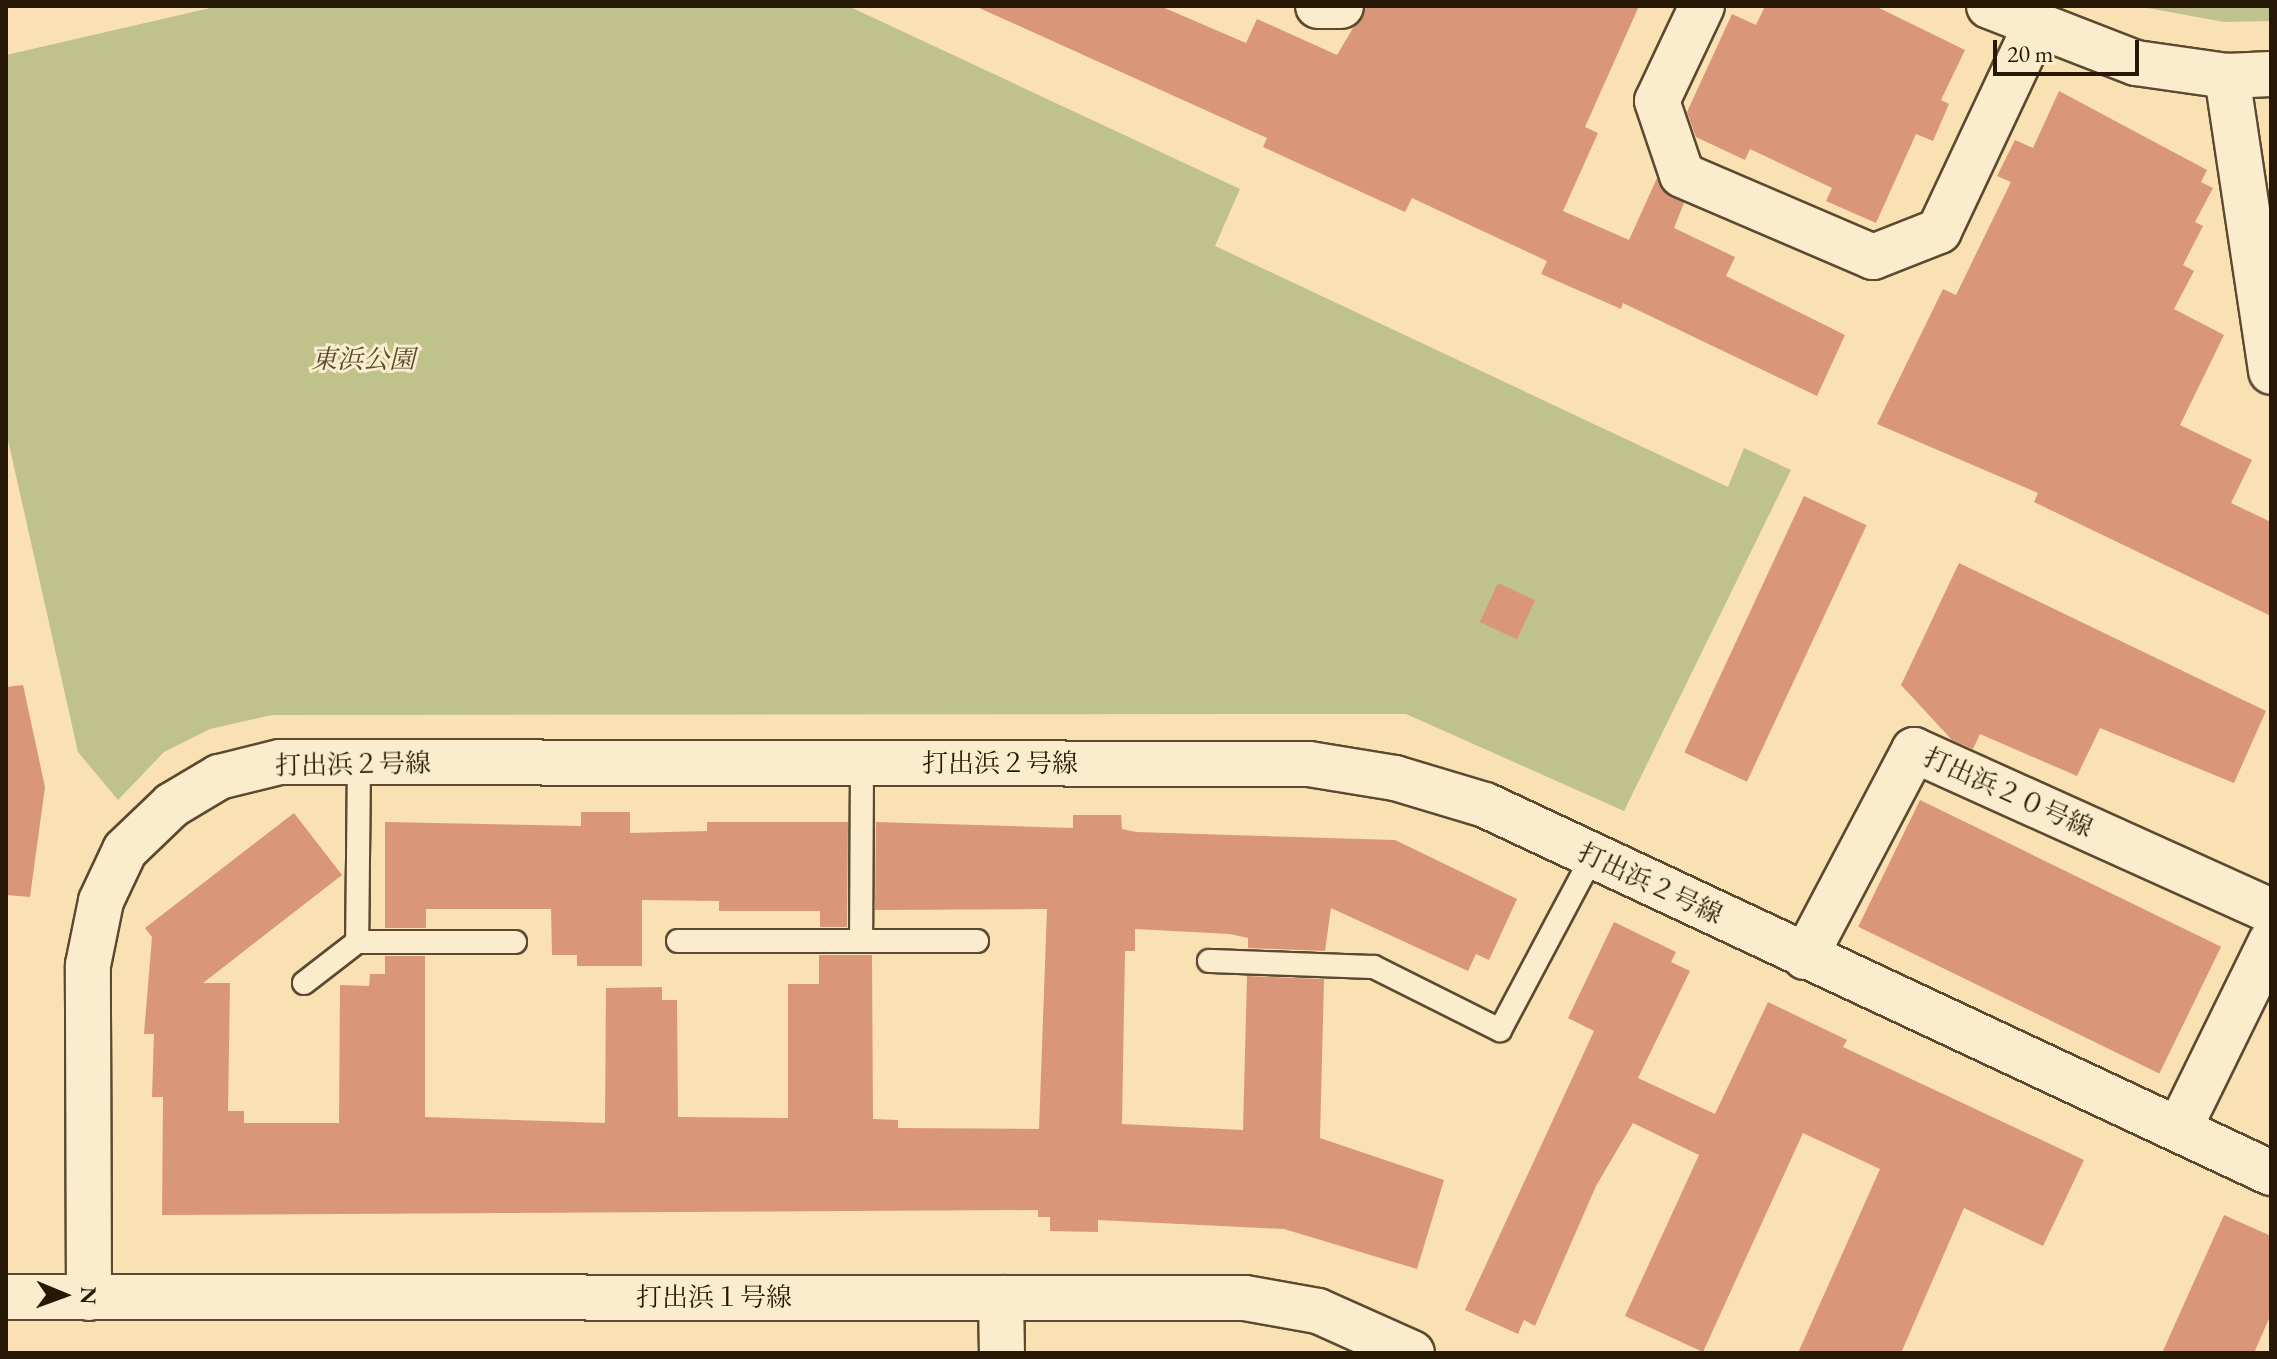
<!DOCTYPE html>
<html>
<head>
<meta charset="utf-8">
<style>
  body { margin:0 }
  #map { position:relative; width:2277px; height:1359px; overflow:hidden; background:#f9e1b3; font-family:"EB Garamond","Noto Serif JP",serif }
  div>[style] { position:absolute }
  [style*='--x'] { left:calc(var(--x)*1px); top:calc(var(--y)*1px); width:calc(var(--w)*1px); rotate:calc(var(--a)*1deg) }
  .green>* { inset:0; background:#bfc28b }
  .building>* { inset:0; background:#da9679; transform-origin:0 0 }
  .roads { filter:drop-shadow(2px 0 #5c4a30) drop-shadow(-2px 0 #5c4a30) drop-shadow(0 2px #5c4a30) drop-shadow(0 -2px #5c4a30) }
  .service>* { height:22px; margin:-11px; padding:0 11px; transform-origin:11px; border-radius:11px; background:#fbecce }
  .minor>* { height:44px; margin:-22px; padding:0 22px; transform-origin:22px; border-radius:22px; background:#fbecce }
  .tertiary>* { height:44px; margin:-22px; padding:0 22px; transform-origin:22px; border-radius:22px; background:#fbecce }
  span { translate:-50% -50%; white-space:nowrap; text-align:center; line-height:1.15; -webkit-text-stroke:6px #fbecce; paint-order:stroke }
  .park-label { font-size:26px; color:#554b2d; font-style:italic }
  .street-label { font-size:26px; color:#271805 }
  .frame { position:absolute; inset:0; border:8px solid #271805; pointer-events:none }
  .north { position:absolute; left:24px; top:1255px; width:80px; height:80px; -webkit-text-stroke:6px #fbecce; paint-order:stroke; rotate:91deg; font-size:22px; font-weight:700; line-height:32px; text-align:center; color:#271805 }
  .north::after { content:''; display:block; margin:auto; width:28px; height:36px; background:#271805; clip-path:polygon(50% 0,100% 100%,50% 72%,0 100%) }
  .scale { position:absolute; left:1993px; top:40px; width:146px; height:36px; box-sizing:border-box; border:4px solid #271805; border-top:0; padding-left:10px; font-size:24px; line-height:28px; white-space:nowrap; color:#271805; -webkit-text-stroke:6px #fbecce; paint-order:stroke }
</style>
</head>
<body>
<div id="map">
  <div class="green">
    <div style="clip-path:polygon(219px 6px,848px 6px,1240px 189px,1215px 246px,1728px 487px,1744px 448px,1791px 470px,1624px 811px,1406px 714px,272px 715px,210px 729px,164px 752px,118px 800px,78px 752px,6px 431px,6px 55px)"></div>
    <div style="clip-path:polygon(2137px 6px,2271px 6px,2271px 21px,2224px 22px)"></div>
  </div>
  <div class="building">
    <div style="clip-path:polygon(975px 6px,1160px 6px,1246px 43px,1257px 19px,1337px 55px,1366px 6px,1639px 6px,1585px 127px,1598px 133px,1563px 211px,1629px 240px,1657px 178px,1684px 203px,1674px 228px,1735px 257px,1726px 276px,1845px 335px,1817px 396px,1623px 303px,1621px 309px,1541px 274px,1547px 261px,1412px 198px,1405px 212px,1263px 147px,1267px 138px)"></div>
    <div style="clip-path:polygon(1765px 6px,1875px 6px,1965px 50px,1941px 100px,1949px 104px,1933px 141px,1916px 134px,1876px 223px,1826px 201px,1832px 188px,1750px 149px,1745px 160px,1696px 137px,1687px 112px,1732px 14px,1756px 25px)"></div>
    <div style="clip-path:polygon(2059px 91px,2207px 170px,2201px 182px,2213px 188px,2195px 222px,2203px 226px,2183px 265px,2194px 271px,2174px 309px,2224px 335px,2180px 425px,2252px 460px,2231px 503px,2271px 522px,2271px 616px,2034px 502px,2038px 493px,1877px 424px,1943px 289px,1956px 295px,2011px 182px,1997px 176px,2015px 140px,2033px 148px)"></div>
    <div style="left:1804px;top:496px;width:69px;height:283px;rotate:25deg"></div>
    <div style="clip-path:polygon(1959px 563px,2266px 711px,2234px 783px,2100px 728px,2077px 776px,1980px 734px,1973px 749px,1952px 740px,1901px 685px)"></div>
    <div style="left:1498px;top:583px;width:41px;height:43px;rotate:25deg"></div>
    <div style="clip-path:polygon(23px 685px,45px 787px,30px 897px,6px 895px,6px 687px)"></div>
    <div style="left:1920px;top:800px;width:335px;height:141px;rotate:26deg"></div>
    <div style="clip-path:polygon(581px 812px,630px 812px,630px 833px,707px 831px,707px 822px,848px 822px,847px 927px,820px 927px,820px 911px,719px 911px,719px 901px,642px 900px,642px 966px,577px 966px,577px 955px,552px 955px,551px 909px,426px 909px,426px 928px,385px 928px,385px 822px,581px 826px)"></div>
    <div style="clip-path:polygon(294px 813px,342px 875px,203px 983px,230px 983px,228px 1111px,244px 1111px,244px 1123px,339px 1123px,340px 985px,369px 986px,370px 974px,385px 974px,385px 956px,425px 956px,425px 1117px,605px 1123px,606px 988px,662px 987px,662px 1000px,677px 1000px,678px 1117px,788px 1118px,788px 984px,819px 984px,819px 955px,872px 955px,873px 1119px,898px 1120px,898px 1128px,1039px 1129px,1047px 909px,875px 910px,876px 822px,1073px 828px,1073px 815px,1121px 815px,1122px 829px,1136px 832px,1395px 840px,1517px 899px,1489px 960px,1476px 954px,1468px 971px,1331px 908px,1325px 951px,1248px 948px,1248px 938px,1230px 934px,1135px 929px,1135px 951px,1125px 951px,1122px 1124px,1243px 1130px,1247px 976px,1324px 979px,1320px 1138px,1444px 1180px,1417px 1269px,1284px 1229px,1098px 1220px,1098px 1232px,1050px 1231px,1050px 1217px,1038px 1217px,1038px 1210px,162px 1215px,163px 1097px,152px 1097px,154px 1034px,144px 1034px,152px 937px,145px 928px)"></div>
    <div style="clip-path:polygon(1614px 922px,1676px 952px,1671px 962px,1690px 971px,1638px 1078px,1715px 1114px,1768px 1002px,1847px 1040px,1843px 1047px,2084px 1160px,2043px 1246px,1964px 1208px,1901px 1353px,1798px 1353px,1880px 1169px,1803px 1133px,1703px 1352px,1625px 1316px,1699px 1155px,1633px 1123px,1596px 1186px,1535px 1326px,1524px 1320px,1518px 1334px,1465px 1310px,1594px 1031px,1568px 1018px)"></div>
    <div style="clip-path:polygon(2224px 1215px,2271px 1236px,2271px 1314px,2254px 1353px,2162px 1353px)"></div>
  </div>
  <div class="roads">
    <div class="service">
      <div style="--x:359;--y:763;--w:179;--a:90.6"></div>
      <div style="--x:357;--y:942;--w:158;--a:0"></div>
      <div style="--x:862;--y:764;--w:177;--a:90.3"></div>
      <div style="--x:861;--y:941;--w:116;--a:0"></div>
      <div style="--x:678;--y:941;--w:183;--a:0"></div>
      <div style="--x:1209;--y:961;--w:165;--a:2.1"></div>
      <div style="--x:1374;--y:967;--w:141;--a:26.6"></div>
      <div style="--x:1500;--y:1030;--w:196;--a:-62"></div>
      <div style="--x:304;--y:983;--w:67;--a:-37.7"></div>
    </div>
    <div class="minor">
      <div style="--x:1318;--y:6;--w:23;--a:0"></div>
      <div style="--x:1702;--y:6;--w:105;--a:115.3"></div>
      <div style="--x:1657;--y:101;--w:78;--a:71.3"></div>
      <div style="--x:1682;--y:175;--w:208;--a:23.2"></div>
      <div style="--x:1873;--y:257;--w:71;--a:-21.5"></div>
      <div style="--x:1939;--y:231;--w:225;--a:-64.8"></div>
      <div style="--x:1989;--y:6;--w:158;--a:21.2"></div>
      <div style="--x:2136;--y:63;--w:92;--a:8.1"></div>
      <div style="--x:2227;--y:76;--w:44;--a:-2.6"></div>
      <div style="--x:2227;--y:76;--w:299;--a:81.5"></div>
      <div style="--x:1805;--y:957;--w:234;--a:-62.2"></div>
      <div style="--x:1914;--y:750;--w:392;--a:24.3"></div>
      <div style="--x:2179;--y:1129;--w:209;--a:-63.9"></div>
      <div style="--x:89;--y:1298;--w:333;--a:-90.2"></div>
      <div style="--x:88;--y:965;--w:65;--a:-78.5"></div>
      <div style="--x:101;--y:901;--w:56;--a:-64.8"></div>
      <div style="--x:125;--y:850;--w:65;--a:-43.8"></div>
      <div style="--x:172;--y:805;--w:55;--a:-30.8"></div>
      <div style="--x:219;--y:777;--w:63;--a:-13.8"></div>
      <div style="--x:280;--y:762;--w:1029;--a:0.11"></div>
      <div style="--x:1309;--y:764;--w:87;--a:9.2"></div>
      <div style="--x:1395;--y:778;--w:94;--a:16.7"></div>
      <div style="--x:1485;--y:805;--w:868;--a:25.09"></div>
      <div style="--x:1001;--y:1298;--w:55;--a:89"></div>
    </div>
    <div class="tertiary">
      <div style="--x:6;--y:1297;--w:1239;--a:0.05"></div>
      <div style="--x:1245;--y:1298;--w:74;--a:10.1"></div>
      <div style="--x:1318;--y:1311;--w:103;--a:24.1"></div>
    </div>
  </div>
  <div class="park-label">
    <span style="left:363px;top:360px">東浜公園</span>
  </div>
  <div class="street-label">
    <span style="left:1000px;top:764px">打出浜２号線</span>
    <span style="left:353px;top:765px;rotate:-1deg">打出浜２号線</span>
    <span style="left:2008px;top:793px;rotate:24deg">打出浜２０号線</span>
    <span style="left:1650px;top:884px;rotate:25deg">打出浜２号線</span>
    <span style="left:714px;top:1298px">打出浜１号線</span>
  </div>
  <div class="frame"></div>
  <div class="north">N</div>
  <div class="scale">20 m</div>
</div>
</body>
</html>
